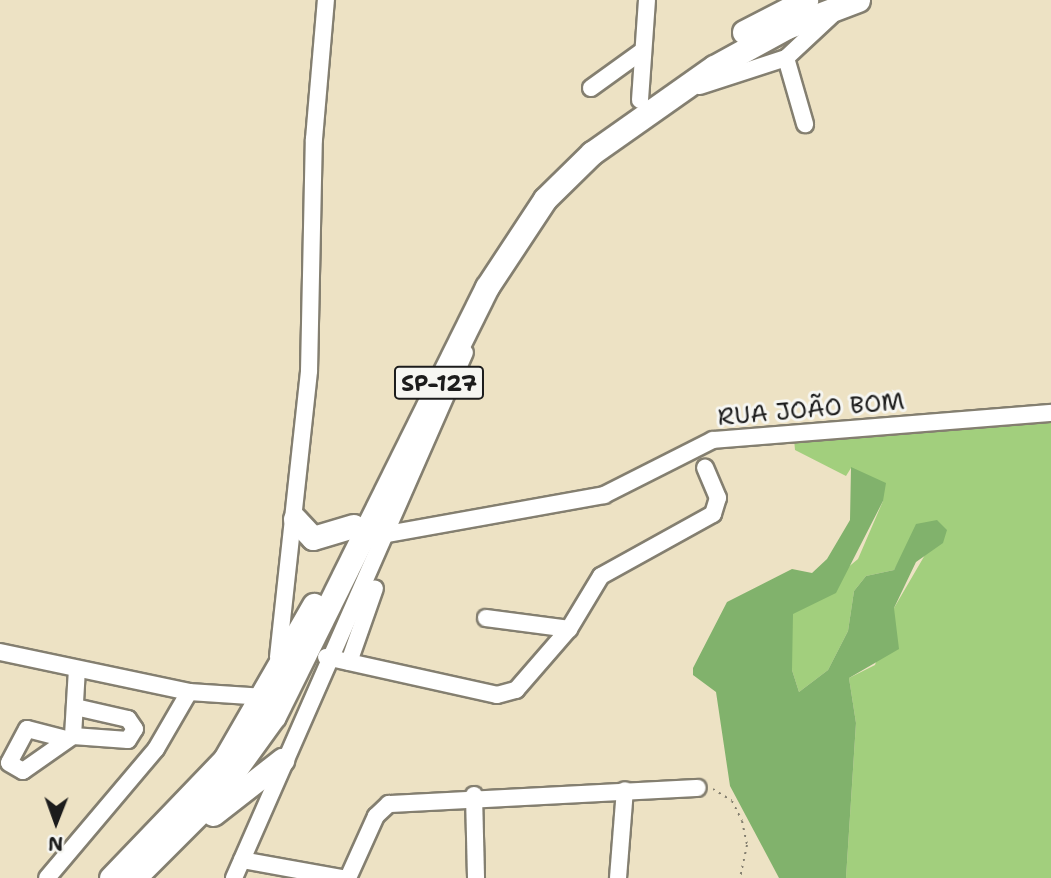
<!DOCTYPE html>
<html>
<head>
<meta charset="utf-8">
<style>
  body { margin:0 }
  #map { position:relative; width:1051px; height:878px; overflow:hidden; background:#ede2c4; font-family:"Shantell Sans",sans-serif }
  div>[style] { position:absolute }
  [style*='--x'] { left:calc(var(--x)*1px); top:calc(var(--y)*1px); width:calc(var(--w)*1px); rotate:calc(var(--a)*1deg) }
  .green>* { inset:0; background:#a2cf7d }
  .forest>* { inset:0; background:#81b26c }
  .path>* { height:2px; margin-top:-1px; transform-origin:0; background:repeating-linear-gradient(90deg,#847f70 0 2px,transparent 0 7px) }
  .roads { filter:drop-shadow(2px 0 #847f70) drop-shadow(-2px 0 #847f70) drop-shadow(0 2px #847f70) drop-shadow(0 -2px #847f70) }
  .minor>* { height:16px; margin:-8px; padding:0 8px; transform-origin:8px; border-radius:8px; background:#fff }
  .highway>* { height:23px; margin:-11.5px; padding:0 11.5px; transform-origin:11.5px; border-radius:11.5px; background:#fff }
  span { translate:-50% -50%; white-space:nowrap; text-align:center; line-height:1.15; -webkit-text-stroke:6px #f6f6f2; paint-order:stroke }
  .shield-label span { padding:2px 5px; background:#f6f6f2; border:2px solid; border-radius:5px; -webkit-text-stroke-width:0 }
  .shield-label { font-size:23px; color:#1c1c1c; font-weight:700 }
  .street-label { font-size:24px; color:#1c1c1c }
  .north { position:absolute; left:21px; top:787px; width:70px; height:70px; -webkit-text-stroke:5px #f6f6f2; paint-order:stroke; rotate:181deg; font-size:19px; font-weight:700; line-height:28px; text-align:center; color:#1c1c1c }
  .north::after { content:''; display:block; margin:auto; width:24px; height:32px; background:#1c1c1c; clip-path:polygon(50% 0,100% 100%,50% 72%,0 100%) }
</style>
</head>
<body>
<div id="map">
  <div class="green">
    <div style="clip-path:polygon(1051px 419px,1051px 878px,846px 878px,856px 723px,849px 678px,875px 665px,894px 608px,929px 548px,913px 537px,894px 570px,866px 576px,854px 591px,848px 631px,828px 670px,799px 692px,792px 670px,792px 614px,858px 559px,883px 501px,851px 468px,846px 476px,795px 450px,794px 439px)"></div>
  </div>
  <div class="forest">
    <div style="clip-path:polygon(851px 467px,886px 483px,883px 501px,836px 593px,793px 614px,792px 670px,799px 692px,828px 670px,848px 631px,854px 591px,866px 576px,894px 570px,916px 524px,937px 520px,947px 530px,943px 543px,916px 562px,894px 608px,899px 649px,849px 678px,856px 723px,846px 878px,779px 878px,730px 786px,716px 692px,693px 675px,693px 668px,727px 602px,792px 569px,812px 573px,827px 559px,850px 520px)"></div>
  </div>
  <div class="path">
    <div style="--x:713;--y:789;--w:22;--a:32"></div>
    <div style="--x:732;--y:801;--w:22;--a:63"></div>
    <div style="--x:742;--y:821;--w:25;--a:78"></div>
    <div style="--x:747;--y:845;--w:34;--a:102"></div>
  </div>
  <div class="roads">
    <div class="minor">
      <div style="--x:786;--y:58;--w:69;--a:73.9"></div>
      <div style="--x:700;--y:86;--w:90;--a:-18"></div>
      <div style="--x:786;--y:58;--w:62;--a:-43"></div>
      <div style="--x:591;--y:88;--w:62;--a:-35.8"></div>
      <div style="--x:640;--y:100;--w:100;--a:-86"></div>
      <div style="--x:382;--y:535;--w:226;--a:-10.2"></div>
      <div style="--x:604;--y:495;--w:122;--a:-26.8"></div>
      <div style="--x:713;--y:440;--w:339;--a:-4.6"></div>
      <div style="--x:486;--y:618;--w:84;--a:7.5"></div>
      <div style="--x:0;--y:652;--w:193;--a:11.9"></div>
      <div style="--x:189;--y:692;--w:76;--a:3.8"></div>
      <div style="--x:278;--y:657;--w:288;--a:-83.8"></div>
      <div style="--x:309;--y:371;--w:232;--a:-88.8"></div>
      <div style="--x:314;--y:139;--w:140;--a:-85.1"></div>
      <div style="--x:326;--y:657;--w:175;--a:12.5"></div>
      <div style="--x:497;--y:695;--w:20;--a:-15"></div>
      <div style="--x:516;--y:690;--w:81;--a:-49"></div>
      <div style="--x:569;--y:629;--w:62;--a:-58.9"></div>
      <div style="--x:601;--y:576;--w:128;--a:-29"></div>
      <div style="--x:713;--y:514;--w:17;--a:-73"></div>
      <div style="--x:718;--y:498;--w:33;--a:-113"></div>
      <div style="--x:349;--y:662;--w:78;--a:-70.6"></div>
      <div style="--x:73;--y:736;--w:67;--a:-86.6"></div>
      <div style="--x:66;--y:739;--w:40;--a:-165.6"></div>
      <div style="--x:27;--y:729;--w:38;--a:118"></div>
      <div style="--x:9;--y:763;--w:16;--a:30"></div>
      <div style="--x:23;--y:771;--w:61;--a:-35"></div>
      <div style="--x:73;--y:736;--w:55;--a:4.2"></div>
      <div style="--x:128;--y:740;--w:13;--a:-58"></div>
      <div style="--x:135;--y:729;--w:12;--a:-125"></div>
      <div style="--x:128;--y:719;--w:54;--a:-167.2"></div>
      <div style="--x:474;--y:795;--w:83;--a:88.6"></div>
      <div style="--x:242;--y:860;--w:102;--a:10.2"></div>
      <div style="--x:47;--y:878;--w:169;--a:-49.8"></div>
      <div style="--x:156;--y:749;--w:66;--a:-59.9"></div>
      <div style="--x:234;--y:878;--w:574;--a:-66.29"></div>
      <div style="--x:348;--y:878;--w:68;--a:-65.7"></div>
      <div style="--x:376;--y:816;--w:18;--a:-43"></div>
      <div style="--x:389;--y:804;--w:309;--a:-3"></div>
      <div style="--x:618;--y:878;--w:88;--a:-85.5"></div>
    </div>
    <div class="highway">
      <div style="--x:744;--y:32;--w:70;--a:-27.3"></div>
      <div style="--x:295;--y:519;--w:26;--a:47"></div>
      <div style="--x:313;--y:538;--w:42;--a:-16.7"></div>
      <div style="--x:213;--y:814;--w:88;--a:-38"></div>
      <div style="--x:111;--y:878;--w:165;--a:-46.2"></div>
      <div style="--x:225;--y:759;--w:178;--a:-60"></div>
      <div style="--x:134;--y:878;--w:117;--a:-45"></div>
      <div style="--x:217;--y:795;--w:97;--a:-54.2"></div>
      <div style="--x:274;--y:716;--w:479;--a:-63.6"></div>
      <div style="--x:487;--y:287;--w:105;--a:-56.6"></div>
      <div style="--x:545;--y:199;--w:66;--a:-44.4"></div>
      <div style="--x:592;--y:153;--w:149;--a:-35.2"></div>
      <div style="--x:714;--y:67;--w:83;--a:-28.7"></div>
      <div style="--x:787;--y:27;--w:76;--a:-20.8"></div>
    </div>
  </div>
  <div class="shield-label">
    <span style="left:439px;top:383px">SP-127</span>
  </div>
  <div class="street-label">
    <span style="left:811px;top:410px;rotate:-5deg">RUA JOÃO BOM</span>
  </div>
  <div class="north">N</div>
</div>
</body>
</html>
